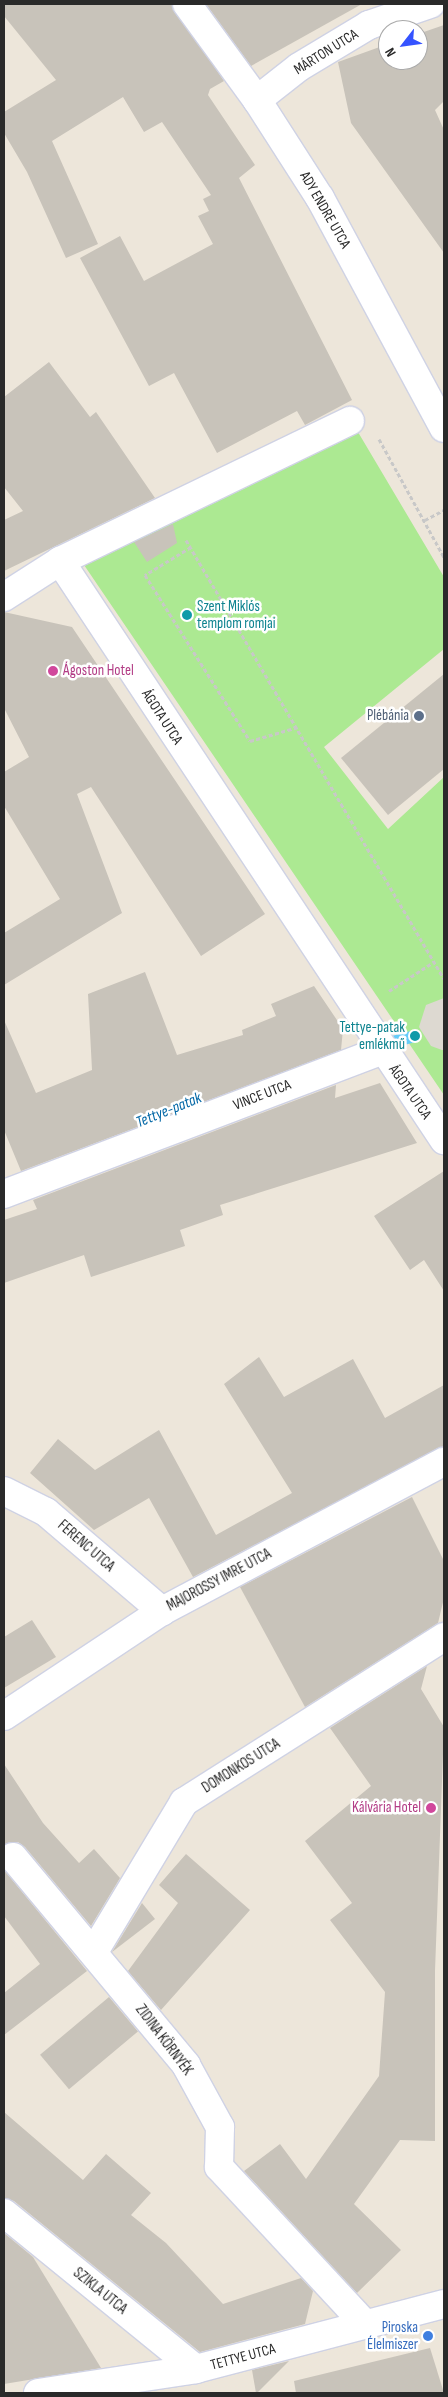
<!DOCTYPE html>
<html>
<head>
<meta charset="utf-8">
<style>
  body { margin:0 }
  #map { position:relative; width:448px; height:2397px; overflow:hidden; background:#ede6da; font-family:"Sofia Sans Condensed",sans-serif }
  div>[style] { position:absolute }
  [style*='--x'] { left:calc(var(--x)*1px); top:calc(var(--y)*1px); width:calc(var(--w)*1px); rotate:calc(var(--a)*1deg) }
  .green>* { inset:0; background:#ace992 }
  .plaza>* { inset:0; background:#ddd9d1 }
  .stream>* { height:12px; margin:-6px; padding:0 6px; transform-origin:6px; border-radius:6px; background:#64cbf9 }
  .building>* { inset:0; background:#c8c3ba; transform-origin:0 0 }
  .path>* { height:3px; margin-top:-1.5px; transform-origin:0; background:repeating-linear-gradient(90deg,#c8c8c8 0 4px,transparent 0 6.5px) }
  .roads { filter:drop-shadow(1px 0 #cfd2e4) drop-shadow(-1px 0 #cfd2e4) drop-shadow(0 1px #cfd2e4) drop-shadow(0 -1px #cfd2e4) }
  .minor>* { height:28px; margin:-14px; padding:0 14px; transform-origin:14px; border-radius:14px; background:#fff }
  .dots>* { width:14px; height:14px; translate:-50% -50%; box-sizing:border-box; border:2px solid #fff; border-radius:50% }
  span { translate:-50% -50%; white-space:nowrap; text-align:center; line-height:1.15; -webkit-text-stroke:5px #fff; paint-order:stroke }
  .street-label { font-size:15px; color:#2a2a2a }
  .culture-label { font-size:15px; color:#0d838f }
  .left { translate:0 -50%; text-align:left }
  .right { translate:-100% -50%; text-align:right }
  .hotel-label { font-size:15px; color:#b23c85 }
  .service-label { font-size:15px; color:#4e5e75 }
  .shop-label { font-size:15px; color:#366cbe }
  .water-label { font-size:16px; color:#0267a6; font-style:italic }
  .frame { position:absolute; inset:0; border:5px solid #2a2a2a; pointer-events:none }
  .north { position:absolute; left:378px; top:20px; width:50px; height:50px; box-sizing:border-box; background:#fff; border:1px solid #aaa; border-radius:50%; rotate:240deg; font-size:14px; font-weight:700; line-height:20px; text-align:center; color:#2a2a2a }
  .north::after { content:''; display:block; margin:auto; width:18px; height:22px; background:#3553ff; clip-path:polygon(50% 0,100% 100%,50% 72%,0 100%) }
</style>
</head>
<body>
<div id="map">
  <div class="green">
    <div style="clip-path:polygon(355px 427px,444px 577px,444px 649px,324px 747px,388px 829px,444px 777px,444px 1095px,82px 562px)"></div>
  </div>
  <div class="plaza">
    <div style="clip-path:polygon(444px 998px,444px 1050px,442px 1050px,431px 1046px,419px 1027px,426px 1005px)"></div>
  </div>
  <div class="stream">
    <div style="--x:385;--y:1044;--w:31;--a:-15"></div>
  </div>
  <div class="building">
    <div style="clip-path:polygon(4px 4px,172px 4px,224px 81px,210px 89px,208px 95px,255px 165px,239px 178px,352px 400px,305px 425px,297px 411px,217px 453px,174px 373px,149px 386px,80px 258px,120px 236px,144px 281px,213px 244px,198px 216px,209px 211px,203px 199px,211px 195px,162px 122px,144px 132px,123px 97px,52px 141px,98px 244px,66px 258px,27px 172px,4px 133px,4px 112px,56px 80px,4px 16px)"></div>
    <div style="clip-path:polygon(206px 4px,362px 4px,251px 66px)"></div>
    <div style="clip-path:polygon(444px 25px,444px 101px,435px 110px,444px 130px,444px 253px,351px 123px,338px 62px,388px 44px,388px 60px,418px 60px,418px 34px)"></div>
    <div style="clip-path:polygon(49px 362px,90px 417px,96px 412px,155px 498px,4px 571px,4px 520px,23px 511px,4px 487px,4px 397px)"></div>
    <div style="clip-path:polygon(173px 524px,177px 543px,147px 562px,134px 542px)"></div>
    <div style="clip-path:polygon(4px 612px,72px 627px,265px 914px,201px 956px,91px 787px,77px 794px,122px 913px,4px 985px,4px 933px,60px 899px,4px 806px,4px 772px,29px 757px,4px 708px)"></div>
    <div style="clip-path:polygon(444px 674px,444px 769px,388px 815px,341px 758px)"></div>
    <div style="clip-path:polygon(145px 972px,177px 1055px,243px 1035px,242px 1030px,276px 1016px,271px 1004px,314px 986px,343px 1029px,341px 1050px,21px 1171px,4px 1130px,4px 1020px,36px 1093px,92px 1070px,88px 994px)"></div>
    <div style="clip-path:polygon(380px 1083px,417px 1143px,220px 1205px,223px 1215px,180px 1230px,185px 1246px,91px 1277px,84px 1255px,4px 1283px,4px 1220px,37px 1209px,33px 1200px,336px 1085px,335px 1098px)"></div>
    <div style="clip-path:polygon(444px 1171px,444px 1291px,424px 1260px,410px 1270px,374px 1216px)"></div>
    <div style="clip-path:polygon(259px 1357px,284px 1397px,353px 1359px,385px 1418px,444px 1385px,444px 1446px,193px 1577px,149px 1498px,94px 1530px,30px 1473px,58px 1439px,95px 1470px,159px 1430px,216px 1535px,292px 1493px,224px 1384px)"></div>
    <div style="clip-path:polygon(412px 1497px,444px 1561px,444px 1598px,438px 1623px,305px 1707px,240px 1587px)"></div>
    <div style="clip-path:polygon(32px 1620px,56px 1657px,4px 1688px,4px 1637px)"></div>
    <div style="clip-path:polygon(427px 1666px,421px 1689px,444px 1727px,435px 1971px,435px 2141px,400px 2140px,354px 2204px,401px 2250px,357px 2293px,244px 2171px,280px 2144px,306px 2179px,379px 2076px,385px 1992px,330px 1920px,352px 1903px,305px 1841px,371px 1786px,330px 1728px)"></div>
    <div style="clip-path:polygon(4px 1764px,43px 1823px,79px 1863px,94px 1849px,120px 1878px,91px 1926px,25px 1847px,18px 1842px,4px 1845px)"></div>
    <div style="clip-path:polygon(186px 1854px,250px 1910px,161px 2010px,128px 1971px,178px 1903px,159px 1885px)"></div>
    <div style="clip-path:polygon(4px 1870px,87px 1971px,4px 2035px,4px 1993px,40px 1964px,4px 1916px)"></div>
    <div style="clip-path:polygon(142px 1903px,155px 1919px,112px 1952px)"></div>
    <div style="left:109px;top:1997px;width:45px;height:90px;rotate:50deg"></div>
    <div style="clip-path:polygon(4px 2112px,83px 2180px,106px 2154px,151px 2193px,131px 2215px,166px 2243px,223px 2304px,301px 2278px,313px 2291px,305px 2324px,200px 2352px,14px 2201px,4px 2198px)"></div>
    <div style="clip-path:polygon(4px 2233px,33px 2257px,101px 2368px,4px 2384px)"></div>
    <div style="clip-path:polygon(430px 2348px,444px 2393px,296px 2393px,294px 2381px)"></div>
    <div style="clip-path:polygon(289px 2361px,257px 2393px,256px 2393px,252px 2370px)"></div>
  </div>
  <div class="path">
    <div style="--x:379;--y:439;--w:135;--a:61.2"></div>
    <div style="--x:425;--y:520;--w:21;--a:-28"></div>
    <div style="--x:186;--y:540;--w:509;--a:59.56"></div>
    <div style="--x:191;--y:547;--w:54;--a:148.7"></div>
    <div style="--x:145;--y:575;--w:196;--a:57.7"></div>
    <div style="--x:250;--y:741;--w:50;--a:-16.3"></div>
    <div style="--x:389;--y:991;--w:51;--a:-33.1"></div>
  </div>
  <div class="roads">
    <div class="minor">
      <div style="--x:187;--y:4;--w:119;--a:53.9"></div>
      <div style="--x:257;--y:100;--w:117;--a:57.3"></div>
      <div style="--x:320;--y:198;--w:261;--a:61.7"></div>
      <div style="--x:257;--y:100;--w:53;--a:-38.2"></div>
      <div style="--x:299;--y:67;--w:82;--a:-31"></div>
      <div style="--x:369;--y:25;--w:65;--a:-19"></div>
      <div style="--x:60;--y:561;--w:695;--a:56.45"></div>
      <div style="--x:4;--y:597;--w:67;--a:-32.7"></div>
      <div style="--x:60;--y:561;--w:322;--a:-25.8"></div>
      <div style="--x:4;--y:1194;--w:403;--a:-20.8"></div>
      <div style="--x:4;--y:1491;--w:47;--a:26.6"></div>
      <div style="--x:46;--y:1512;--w:153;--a:40.5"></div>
      <div style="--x:4;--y:1716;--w:190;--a:-33.6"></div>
      <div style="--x:162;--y:1611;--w:319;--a:-27.9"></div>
      <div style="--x:13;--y:1857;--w:271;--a:50.2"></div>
      <div style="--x:186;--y:2065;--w:71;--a:61.3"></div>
      <div style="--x:220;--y:2127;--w:40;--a:91.4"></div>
      <div style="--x:219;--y:2167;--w:213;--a:47.1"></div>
      <div style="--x:95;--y:1950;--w:173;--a:-59"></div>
      <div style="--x:184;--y:1802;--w:308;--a:-32.4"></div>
      <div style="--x:4;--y:2213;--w:247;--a:39.1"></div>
      <div style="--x:38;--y:2393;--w:160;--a:-8.6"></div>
      <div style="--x:196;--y:2369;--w:256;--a:-14.7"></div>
    </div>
  </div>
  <div class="dots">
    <div style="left:187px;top:615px;background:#0f9aa8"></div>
    <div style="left:53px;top:671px;background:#d1479c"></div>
    <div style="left:419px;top:716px;background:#5c6f8a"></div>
    <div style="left:415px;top:1036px;background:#0f9aa8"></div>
    <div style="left:431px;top:1808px;background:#d1479c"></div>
    <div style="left:428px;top:2336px;background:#3f7fe0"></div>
  </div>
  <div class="street-label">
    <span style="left:326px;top:52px;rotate:-32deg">MÁRTON UTCA</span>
    <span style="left:325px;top:210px;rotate:60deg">ADY ENDRE UTCA</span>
    <span style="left:162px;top:717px;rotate:57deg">ÁGOTA UTCA</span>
    <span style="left:410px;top:1092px;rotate:55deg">ÁGOTA UTCA</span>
    <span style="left:262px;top:1095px;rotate:-21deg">VINCE UTCA</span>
    <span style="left:86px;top:1546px;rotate:41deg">FERENC UTCA</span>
    <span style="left:219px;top:1580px;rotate:-28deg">MAJOROSSY IMRE UTCA</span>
    <span style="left:241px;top:1766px;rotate:-32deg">DOMONKOS UTCA</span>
    <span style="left:164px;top:2040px;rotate:53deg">ZIDINA KÖRNYÉK</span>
    <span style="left:100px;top:2291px;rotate:39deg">SZIKLA UTCA</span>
    <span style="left:243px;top:2357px;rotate:-15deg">TETTYE UTCA</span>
  </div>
  <div class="culture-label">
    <span class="left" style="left:197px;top:615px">Szent Miklós<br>templom romjai</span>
    <span class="right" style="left:405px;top:1036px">Tettye-patak<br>emlékmű</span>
  </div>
  <div class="hotel-label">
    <span class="left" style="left:63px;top:671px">Ágoston Hotel</span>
    <span class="right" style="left:421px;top:1808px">Kálvária Hotel</span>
  </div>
  <div class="service-label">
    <span class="right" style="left:409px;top:716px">Plébánia</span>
  </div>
  <div class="shop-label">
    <span class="right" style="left:418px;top:2336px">Piroska<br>Élelmiszer</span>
  </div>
  <div class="water-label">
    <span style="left:169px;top:1111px;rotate:-22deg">Tettye-patak</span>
  </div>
  <div class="frame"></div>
  <div class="north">N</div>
</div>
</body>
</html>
